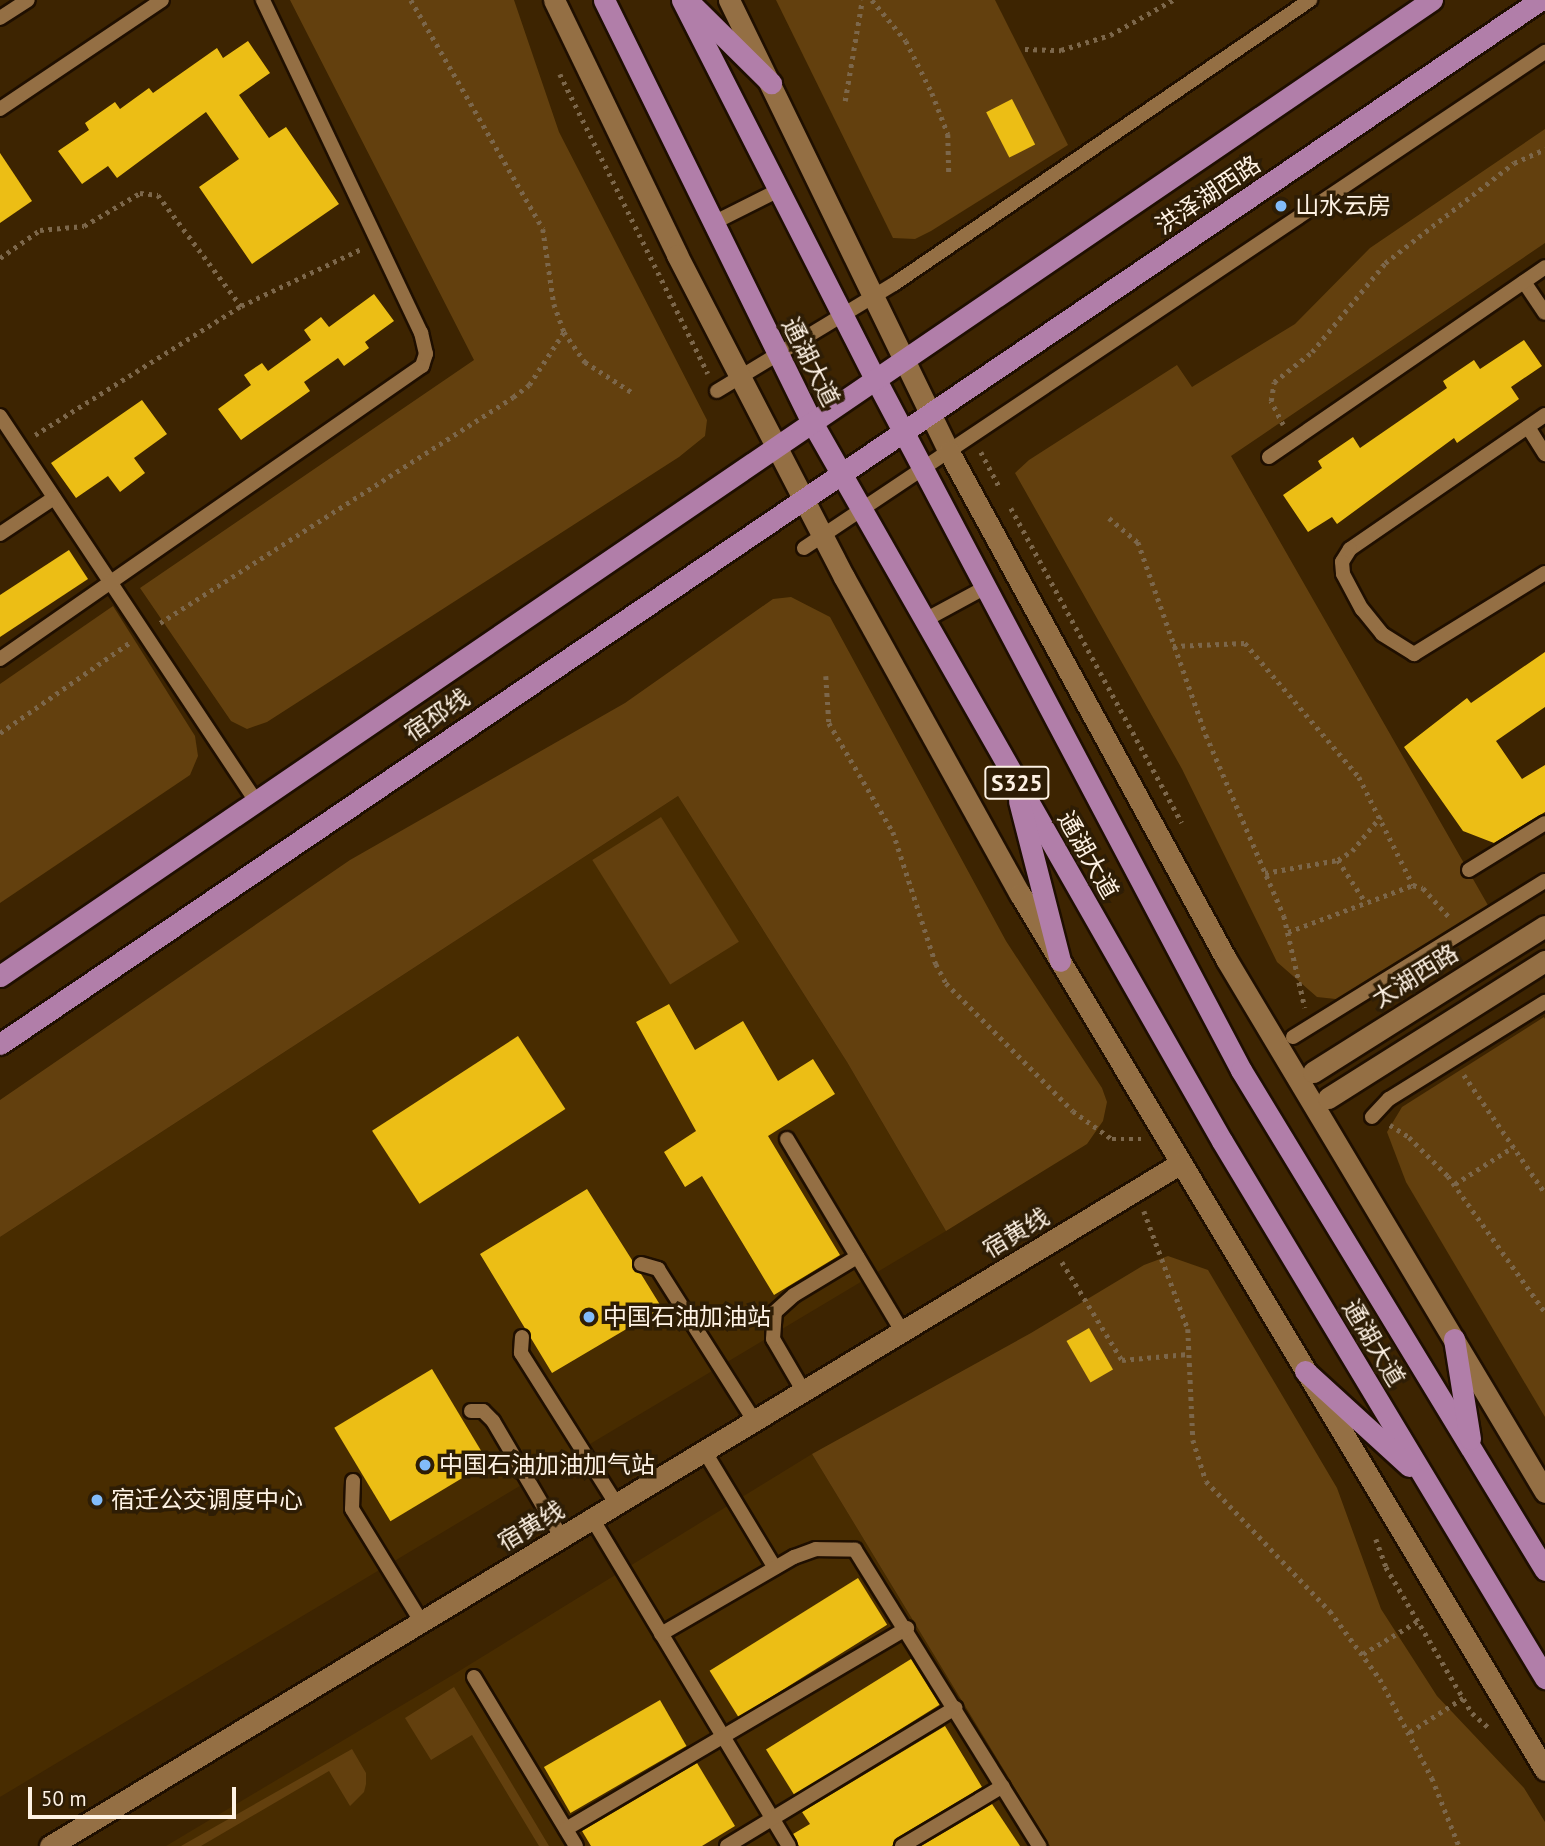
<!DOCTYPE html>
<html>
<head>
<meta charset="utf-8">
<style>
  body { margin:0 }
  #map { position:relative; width:1545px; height:1846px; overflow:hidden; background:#3d2401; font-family:"PT Sans","Noto Sans SC",sans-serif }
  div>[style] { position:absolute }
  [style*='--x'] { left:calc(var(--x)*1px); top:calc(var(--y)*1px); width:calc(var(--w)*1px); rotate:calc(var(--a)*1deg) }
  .built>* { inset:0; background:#482c00 }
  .green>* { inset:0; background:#63400e; transform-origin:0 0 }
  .building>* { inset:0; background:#ecbe15; transform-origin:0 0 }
  .path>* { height:4.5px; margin-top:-2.25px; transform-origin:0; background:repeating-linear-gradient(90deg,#7c674b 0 3.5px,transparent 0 8.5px) }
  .roads { filter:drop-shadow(2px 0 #1f0f00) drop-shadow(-2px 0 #1f0f00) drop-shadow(0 2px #1f0f00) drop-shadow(0 -2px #1f0f00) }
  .lane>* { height:14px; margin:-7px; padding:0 7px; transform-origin:7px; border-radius:7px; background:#946f44 }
  .street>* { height:21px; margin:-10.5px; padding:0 10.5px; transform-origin:10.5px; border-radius:10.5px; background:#946f44 }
  .secondary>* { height:21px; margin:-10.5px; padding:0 10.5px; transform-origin:10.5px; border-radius:10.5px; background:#946f44 }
  .primary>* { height:21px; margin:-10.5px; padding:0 10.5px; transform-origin:10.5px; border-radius:10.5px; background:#b17ea9 }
  .dots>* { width:19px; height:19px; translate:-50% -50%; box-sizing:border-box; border:4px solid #2e1d05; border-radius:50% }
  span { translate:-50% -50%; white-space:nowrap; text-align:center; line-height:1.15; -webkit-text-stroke:7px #2e1d05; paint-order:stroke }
  .shield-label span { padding:2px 5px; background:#2e1d05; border:2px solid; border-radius:5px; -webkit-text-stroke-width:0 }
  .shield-label { font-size:23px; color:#fef2e4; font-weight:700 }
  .street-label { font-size:24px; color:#fef2e4 }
  .poi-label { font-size:24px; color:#fef2e4 }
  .left { translate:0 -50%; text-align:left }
  .scale { position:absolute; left:28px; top:1787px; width:208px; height:32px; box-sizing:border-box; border:4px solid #fef2e4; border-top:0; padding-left:9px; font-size:21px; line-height:24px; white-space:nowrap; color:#fef2e4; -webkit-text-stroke:5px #2e1d05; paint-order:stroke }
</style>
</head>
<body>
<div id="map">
  <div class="built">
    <div style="clip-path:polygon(678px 796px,847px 1062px,946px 1231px,0 1797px,0 1237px)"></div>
    <div style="clip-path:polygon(812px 1454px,1050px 1846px,166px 1846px,456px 1673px)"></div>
  </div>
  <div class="green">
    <div style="clip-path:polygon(290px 0,514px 0,559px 132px,707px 420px,705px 436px,679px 457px,267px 722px,247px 729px,231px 721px,140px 588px,474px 360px)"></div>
    <div style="clip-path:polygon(776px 0,995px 0,1068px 145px,931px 231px,915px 239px,893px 238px)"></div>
    <div style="clip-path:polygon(1545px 129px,1545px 243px,1231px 456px,1493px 914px,1345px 1000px,1317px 997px,1277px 962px,1182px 769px,1015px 473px,1029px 460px,1177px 365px,1192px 387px,1295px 324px,1370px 248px)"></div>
    <div style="clip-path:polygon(791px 597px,830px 617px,1006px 941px,1102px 1088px,1107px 1102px,1103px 1121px,1087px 1144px,946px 1231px,847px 1062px,678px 796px,0 1237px,0 1100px,350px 860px,625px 703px,773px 599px)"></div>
    <div style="clip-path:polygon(113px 606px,195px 736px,198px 756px,190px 775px,0 903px,0 684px)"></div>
    <div style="left:661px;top:817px;width:147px;height:81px;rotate:58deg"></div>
    <div style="clip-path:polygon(1544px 1017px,1545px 1019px,1545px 1417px,1406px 1182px,1387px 1132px,1402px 1107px)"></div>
    <div style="clip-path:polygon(1168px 1256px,1208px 1270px,1337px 1488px,1381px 1609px,1437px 1696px,1524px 1788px,1545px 1822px,1545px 1846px,1050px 1846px,812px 1454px,1031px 1333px,1144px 1265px)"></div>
    <div style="clip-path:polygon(454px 1687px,549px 1846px,539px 1846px,472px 1735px,431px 1760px,405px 1718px)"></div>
    <div style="clip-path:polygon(352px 1749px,366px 1773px,366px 1784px,364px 1792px,350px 1806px,329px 1771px,201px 1846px,181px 1846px)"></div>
  </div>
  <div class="building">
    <div style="clip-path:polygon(248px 41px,270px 73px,239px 95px,269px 138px,286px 127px,339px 204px,252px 264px,199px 187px,239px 159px,206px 112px,117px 178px,108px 166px,82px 184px,58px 151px,89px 130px,85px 123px,115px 102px,120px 109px,149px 88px,153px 93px,217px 48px,223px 58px)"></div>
    <div style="left:1012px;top:99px;width:51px;height:29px;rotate:63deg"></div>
    <div style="clip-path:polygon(0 153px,32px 201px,0 223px)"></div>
    <div style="clip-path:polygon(374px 294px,394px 321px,365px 342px,369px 348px,344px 366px,338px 358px,304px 382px,310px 391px,241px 440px,218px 409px,251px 385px,244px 375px,262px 363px,268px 371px,311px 340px,304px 330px,321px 317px,329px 327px)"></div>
    <div style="clip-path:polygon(1524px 340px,1542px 366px,1511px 387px,1519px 399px,1457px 443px,1454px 438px,1337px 524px,1332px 517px,1308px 532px,1283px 495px,1322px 468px,1318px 461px,1353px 437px,1360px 448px,1447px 388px,1443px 381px,1474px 360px,1480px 369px)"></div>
    <div style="clip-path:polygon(142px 400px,167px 434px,134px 458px,145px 473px,120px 492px,108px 476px,76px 498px,51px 463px)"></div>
    <div style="clip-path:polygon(69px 550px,88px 579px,0 637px,0 595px)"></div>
    <div style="clip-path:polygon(1545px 652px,1545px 707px,1496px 741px,1522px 779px,1545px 765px,1545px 812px,1494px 843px,1463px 831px,1404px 747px,1467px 698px,1471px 703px)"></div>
    <div style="clip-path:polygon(669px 1004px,695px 1050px,743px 1021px,778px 1081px,813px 1059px,835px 1094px,768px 1136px,840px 1255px,774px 1295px,702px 1176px,685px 1187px,664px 1152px,696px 1131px,636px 1022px)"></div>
    <div style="left:518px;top:1036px;width:87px;height:174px;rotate:57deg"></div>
    <div style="clip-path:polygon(587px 1189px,632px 1260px,634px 1270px,641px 1274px,662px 1308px,552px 1373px,480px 1254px)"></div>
    <div style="left:1089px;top:1328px;width:48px;height:26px;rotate:60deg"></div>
    <div style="left:432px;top:1369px;width:109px;height:114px;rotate:59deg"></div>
    <div style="left:858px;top:1578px;width:55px;height:175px;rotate:58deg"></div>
    <div style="left:911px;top:1659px;width:54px;height:171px;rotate:58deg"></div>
    <div style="left:660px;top:1700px;width:53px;height:134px;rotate:60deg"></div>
    <div style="clip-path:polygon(945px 1726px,982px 1787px,897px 1838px,892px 1846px,799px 1846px,793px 1834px,810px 1824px,802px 1812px)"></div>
    <div style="clip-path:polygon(697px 1763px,735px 1826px,702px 1846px,591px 1846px,582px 1831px)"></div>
    <div style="clip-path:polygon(992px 1804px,1020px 1846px,921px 1846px)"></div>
  </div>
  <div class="path">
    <div style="--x:411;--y:0;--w:264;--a:60"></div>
    <div style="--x:543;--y:229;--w:76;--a:81.7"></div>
    <div style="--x:554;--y:304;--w:30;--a:70"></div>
    <div style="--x:564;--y:332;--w:37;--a:55"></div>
    <div style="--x:585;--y:362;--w:57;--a:32.9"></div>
    <div style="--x:872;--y:0;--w:53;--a:50.3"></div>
    <div style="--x:906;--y:41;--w:58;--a:63.4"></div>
    <div style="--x:932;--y:93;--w:44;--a:68.7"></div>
    <div style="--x:948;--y:134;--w:40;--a:88.6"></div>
    <div style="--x:1025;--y:49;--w:36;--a:2"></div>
    <div style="--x:1061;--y:50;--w:51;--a:-17"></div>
    <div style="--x:1110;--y:35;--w:72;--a:-29.1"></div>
    <div style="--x:560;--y:74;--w:334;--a:63.7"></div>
    <div style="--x:845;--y:101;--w:102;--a:-80.4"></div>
    <div style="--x:0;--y:258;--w:49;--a:-35"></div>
    <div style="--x:40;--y:230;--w:44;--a:-5.2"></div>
    <div style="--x:84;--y:226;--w:65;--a:-30.5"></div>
    <div style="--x:140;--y:193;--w:18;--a:6"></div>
    <div style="--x:158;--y:195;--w:139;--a:53.2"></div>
    <div style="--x:1283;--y:425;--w:27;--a:-117"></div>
    <div style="--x:1271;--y:401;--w:19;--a:-81"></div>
    <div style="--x:1274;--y:382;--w:48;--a:-38.3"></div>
    <div style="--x:1312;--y:352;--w:115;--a:-50.6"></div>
    <div style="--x:1385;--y:263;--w:163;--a:-37.8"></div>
    <div style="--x:1514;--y:163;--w:34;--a:-24"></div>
    <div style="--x:35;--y:435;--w:243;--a:-32.1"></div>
    <div style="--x:241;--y:306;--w:133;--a:-25.4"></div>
    <div style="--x:981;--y:452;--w:41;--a:62.2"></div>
    <div style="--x:1011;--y:508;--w:358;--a:61.5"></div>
    <div style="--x:1109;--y:518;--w:38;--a:40"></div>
    <div style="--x:1138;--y:542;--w:205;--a:70.6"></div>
    <div style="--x:1206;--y:735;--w:197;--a:66.7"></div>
    <div style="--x:1284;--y:916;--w:94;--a:77.1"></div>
    <div style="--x:160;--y:623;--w:419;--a:-32.6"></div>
    <div style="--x:513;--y:397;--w:20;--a:-37"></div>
    <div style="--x:529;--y:385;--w:64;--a:-56.6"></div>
    <div style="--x:1173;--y:646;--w:72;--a:-2.4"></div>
    <div style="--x:1245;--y:643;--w:176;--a:49.6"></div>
    <div style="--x:1359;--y:777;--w:121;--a:63.4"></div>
    <div style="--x:826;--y:676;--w:47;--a:86.3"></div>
    <div style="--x:829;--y:723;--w:126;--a:59.6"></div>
    <div style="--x:893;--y:832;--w:139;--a:72"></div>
    <div style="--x:936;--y:964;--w:21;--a:62"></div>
    <div style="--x:946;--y:983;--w:180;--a:45.2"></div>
    <div style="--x:1073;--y:1111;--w:48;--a:35.7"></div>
    <div style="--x:1112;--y:1139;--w:29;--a:0"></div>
    <div style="--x:0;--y:733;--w:157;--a:-34.9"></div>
    <div style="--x:1338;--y:860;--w:17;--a:-33"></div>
    <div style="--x:1352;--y:851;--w:45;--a:-50.4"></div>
    <div style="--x:1265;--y:873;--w:74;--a:-10.1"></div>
    <div style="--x:1338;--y:860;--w:51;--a:56.9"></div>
    <div style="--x:1288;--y:932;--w:134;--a:-20.6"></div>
    <div style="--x:1413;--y:885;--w:10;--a:17"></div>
    <div style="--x:1423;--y:888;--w:38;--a:48"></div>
    <div style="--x:1464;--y:1075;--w:143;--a:55.5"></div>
    <div style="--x:1390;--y:1125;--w:22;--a:32"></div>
    <div style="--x:1409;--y:1137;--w:55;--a:45"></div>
    <div style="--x:1448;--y:1176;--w:167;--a:54.5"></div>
    <div style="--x:1455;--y:1184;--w:69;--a:-32.5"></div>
    <div style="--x:1144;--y:1211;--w:126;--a:69.6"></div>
    <div style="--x:1188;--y:1329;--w:111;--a:87.4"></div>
    <div style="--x:1193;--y:1440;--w:43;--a:72.4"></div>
    <div style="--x:1206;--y:1481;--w:180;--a:46.4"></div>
    <div style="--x:1330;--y:1611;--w:84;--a:53.7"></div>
    <div style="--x:1380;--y:1679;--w:112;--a:62.3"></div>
    <div style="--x:1432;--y:1778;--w:73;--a:68.3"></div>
    <div style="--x:1062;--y:1262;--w:115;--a:58.5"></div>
    <div style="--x:1122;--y:1360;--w:66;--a:-5.2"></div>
    <div style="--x:1376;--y:1539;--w:30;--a:70"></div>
    <div style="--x:1386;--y:1567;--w:169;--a:59.5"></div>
    <div style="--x:1472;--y:1713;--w:23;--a:41"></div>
    <div style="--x:1363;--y:1654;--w:64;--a:-31"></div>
    <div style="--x:1410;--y:1732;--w:63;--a:-32.7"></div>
  </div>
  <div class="roads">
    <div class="lane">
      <div style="--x:0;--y:18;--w:33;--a:-33"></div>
      <div style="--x:0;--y:109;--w:195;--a:-33.9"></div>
      <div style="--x:713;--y:223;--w:74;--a:-26.6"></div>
      <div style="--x:1524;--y:282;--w:37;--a:56"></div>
      <div style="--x:717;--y:391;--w:207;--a:-31.2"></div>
      <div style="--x:894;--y:284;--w:504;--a:-34.32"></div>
      <div style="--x:1545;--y:415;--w:237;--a:145.5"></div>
      <div style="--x:1350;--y:549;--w:15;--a:122"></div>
      <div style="--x:1342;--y:562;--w:12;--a:85"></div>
      <div style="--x:1343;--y:574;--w:40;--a:62"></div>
      <div style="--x:1362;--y:609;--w:32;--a:51"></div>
      <div style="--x:1382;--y:634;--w:38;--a:32"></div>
      <div style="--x:1414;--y:654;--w:154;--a:-31.7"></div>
      <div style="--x:0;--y:416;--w:463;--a:56.4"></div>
      <div style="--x:1528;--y:427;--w:32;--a:58"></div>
      <div style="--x:1269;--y:457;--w:335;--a:-34.5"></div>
      <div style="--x:0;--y:534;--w:65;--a:-33.7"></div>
      <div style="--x:804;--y:548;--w:892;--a:-33.8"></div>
      <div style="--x:925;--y:620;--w:69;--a:-28.4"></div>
      <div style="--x:0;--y:659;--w:514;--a:-34.77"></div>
      <div style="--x:422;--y:366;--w:13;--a:-72"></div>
      <div style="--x:426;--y:354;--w:22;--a:-103"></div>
      <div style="--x:421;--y:333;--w:369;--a:-115.4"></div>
      <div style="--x:1469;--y:870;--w:89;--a:-31.7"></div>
      <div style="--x:1293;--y:1037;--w:296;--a:-31.8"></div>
      <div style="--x:1372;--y:1117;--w:25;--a:-47"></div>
      <div style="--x:1389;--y:1099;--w:184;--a:-31.9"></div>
      <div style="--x:787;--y:1139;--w:226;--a:59.1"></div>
      <div style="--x:641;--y:1264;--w:18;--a:16"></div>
      <div style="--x:658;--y:1269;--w:181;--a:57.6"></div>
      <div style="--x:522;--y:1337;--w:16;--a:94"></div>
      <div style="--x:521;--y:1353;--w:180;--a:57.7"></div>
      <div style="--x:804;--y:1392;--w:61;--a:-120.3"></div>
      <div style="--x:773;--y:1339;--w:27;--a:-86"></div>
      <div style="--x:775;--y:1312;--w:25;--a:-42"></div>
      <div style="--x:794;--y:1295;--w:74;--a:-31.1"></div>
      <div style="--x:471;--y:1411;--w:12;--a:0"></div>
      <div style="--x:483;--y:1411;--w:14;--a:45"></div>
      <div style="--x:493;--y:1421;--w:136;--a:59.5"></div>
      <div style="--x:705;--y:1452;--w:135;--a:58.9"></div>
      <div style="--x:353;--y:1481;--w:28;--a:92"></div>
      <div style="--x:352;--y:1509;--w:134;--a:58.4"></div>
      <div style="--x:593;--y:1520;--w:380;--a:59"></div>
      <div style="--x:661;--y:1634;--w:154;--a:-30.1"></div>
      <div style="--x:794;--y:1557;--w:23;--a:-20"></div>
      <div style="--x:816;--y:1549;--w:39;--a:1"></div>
      <div style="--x:855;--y:1550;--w:349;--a:58.1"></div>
      <div style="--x:474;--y:1677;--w:197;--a:58.9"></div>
      <div style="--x:566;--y:1829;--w:396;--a:-30.5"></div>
      <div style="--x:727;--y:1846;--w:267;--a:-31.2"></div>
      <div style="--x:902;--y:1846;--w:117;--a:-30.7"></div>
    </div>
    <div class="street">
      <div style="--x:554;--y:0;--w:283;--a:64.2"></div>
      <div style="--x:677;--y:255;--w:363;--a:62.6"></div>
      <div style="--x:844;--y:577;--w:363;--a:61"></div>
      <div style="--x:1020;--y:894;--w:1021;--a:59.07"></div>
      <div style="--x:729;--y:0;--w:503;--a:64.05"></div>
      <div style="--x:949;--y:452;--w:578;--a:61.35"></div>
      <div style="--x:1226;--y:959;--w:621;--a:59.1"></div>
    </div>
    <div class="secondary">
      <div style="--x:1313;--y:1072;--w:274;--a:-32.2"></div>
      <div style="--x:1328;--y:1098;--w:257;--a:-32.3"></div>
      <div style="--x:50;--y:1846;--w:1321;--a:-31.13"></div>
    </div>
    <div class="primary">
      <div style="--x:604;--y:0;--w:473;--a:63.8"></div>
      <div style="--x:813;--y:424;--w:825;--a:60.3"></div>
      <div style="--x:1222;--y:1141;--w:627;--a:58.97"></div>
      <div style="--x:682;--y:0;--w:427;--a:63"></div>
      <div style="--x:876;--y:380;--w:781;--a:62.12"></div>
      <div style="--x:1241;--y:1070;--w:585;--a:58.7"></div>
      <div style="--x:688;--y:1;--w:117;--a:44.7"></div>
      <div style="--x:1019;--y:801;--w:165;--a:75.6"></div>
      <div style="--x:0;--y:976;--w:1733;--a:-34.28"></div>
      <div style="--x:0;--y:1044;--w:1861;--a:-34.13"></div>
      <div style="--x:1454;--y:1339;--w:101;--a:80.9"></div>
      <div style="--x:1305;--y:1371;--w:141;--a:42.4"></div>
    </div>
  </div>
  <div class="dots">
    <div style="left:1281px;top:206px;background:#82bcfa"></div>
    <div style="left:589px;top:1317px;background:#82bcfa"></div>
    <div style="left:425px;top:1465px;background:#82bcfa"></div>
    <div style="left:97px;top:1500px;background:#82bcfa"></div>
  </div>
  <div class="shield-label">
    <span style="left:1017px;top:783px">S325</span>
  </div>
  <div class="street-label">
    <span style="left:1208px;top:195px;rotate:-34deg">洪泽湖西路</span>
    <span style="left:811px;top:362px;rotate:63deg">通湖大道</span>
    <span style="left:437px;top:715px;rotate:-34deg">宿邳线</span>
    <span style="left:1088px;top:855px;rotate:60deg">通湖大道</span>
    <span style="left:1415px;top:976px;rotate:-32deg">太湖西路</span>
    <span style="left:1016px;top:1233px;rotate:-31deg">宿黄线</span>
    <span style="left:1374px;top:1343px;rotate:59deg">通湖大道</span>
    <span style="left:531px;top:1526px;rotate:-31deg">宿黄线</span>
  </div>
  <div class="poi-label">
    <span class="left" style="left:1295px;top:206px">山水云房</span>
    <span class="left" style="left:603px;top:1317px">中国石油加油站</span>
    <span class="left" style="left:439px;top:1465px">中国石油加油加气站</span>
    <span class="left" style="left:111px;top:1500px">宿迁公交调度中心</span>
  </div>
  <div class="scale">50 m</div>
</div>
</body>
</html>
